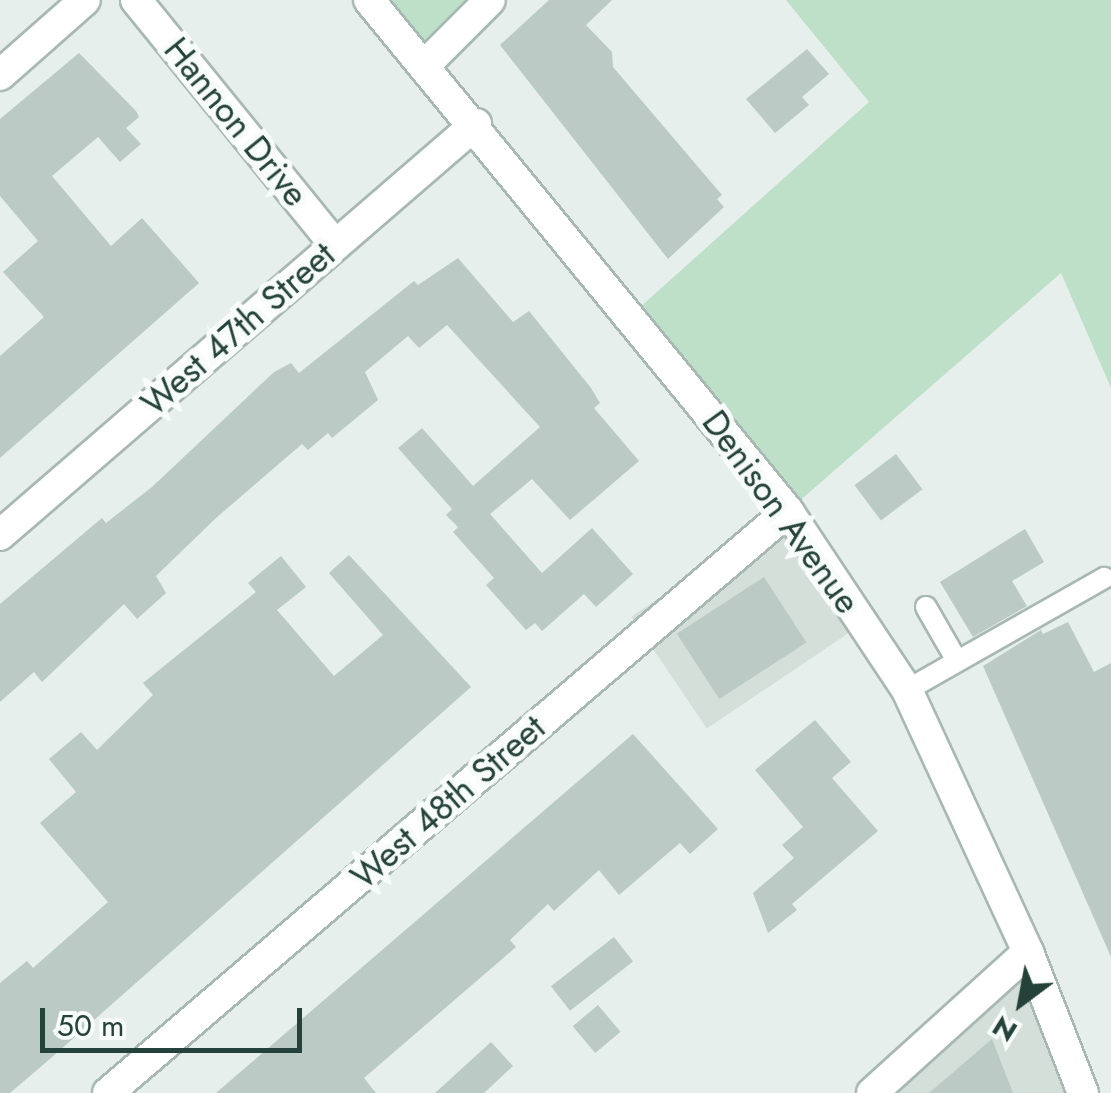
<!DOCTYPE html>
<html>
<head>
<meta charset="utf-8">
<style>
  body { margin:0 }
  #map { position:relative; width:1111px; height:1093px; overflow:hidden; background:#e6efeb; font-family:Jost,sans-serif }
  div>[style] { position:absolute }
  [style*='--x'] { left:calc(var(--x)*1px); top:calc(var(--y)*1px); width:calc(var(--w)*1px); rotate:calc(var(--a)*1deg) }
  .built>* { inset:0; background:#d4dfda; transform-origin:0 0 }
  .green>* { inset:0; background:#bfe0c8 }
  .building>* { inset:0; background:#bbcac4; transform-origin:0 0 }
  .roads { filter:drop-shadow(2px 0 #a8b8b2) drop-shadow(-2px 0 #a8b8b2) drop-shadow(0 2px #a8b8b2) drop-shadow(0 -2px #a8b8b2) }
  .lane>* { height:20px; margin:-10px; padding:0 10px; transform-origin:10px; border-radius:10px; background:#fff }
  .street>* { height:30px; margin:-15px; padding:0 15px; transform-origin:15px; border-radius:15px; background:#fff }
  .secondary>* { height:30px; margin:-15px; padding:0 15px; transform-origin:15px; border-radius:15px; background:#fff }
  span { translate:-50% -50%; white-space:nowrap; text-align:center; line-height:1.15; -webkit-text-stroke:10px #f7fbf9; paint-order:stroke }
  .street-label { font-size:35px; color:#24423a }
  .north { position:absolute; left:971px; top:953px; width:100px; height:100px; -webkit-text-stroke:8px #f7fbf9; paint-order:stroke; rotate:212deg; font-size:28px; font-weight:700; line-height:40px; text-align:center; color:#24423a }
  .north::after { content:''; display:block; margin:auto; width:35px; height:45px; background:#24423a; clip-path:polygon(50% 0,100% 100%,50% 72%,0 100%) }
  .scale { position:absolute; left:40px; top:1008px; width:262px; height:45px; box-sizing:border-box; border:5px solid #24423a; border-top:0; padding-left:12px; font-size:30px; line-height:35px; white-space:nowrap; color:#24423a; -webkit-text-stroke:8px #f7fbf9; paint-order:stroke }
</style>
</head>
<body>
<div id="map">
  <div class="built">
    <div style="left:788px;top:511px;width:135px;height:189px;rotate:56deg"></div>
    <div style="clip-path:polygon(1028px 952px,1083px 1093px,872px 1093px)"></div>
  </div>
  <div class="green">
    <div style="clip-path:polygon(369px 0,490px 0,424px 66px)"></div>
    <div style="clip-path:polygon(786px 0,1111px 0,1111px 388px,1061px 273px,788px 511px,630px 316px,869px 102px)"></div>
  </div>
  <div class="building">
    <div style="clip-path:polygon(549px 0,612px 0,586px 25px,612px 52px,613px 67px,722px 195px,717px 199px,724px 207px,668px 259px,500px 45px)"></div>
    <div style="clip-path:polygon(807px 49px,829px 74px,802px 97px,809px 105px,775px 133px,746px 99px)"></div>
    <div style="clip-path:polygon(79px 53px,136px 111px,139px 117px,126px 128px,141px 144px,120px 162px,98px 137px,52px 176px,111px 246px,142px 218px,199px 283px,0 458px,0 356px,44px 317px,3px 272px,38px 241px,0 196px,0 119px)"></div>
    <div style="clip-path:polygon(458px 258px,513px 322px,529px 311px,591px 388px,600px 403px,594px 408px,639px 461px,570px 520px,532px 479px,490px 514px,542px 573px,592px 528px,633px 574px,596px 607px,584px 594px,542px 631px,535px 623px,526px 630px,486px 585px,494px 578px,453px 532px,458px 527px,446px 515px,452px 509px,398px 448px,422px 428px,473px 486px,540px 427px,447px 325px,419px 348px,408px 336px,365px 372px,378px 400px,332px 438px,328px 433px,308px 450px,302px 444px,216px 518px,156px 576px,166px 593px,137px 619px,124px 604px,42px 682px,34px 672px,0 702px,0 604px,102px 518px,106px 523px,152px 487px,274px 372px,291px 363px,299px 373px,414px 281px,418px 285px)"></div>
    <div style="left:896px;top:454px;width:44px;height:52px;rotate:53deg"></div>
    <div style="clip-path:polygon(1025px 529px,1044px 562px,1012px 581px,1027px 606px,973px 637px,940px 582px)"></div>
    <div style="clip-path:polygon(349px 555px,471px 687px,51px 1058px,10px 1093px,0 1093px,0 983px,27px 961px,33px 968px,108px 902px,40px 823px,76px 792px,49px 759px,81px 732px,97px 750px,153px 695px,143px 683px,256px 592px,248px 583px,281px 556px,306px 587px,277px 610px,334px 676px,383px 635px,329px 573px)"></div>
    <div style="left:764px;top:577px;width:78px;height:104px;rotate:57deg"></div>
    <div style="clip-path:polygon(1068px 622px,1094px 672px,1111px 663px,1111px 957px,983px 666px,1041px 630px,1043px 634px)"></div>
    <div style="clip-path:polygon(815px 720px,851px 762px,832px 778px,878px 831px,792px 904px,797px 910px,768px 933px,753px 893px,794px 858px,782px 845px,803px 827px,755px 770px)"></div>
    <div style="clip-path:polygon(633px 734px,718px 829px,690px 854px,680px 843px,619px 895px,599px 870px,554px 911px,548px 904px,510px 940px,516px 947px,364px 1078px,376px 1093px,216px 1093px)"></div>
    <div style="left:614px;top:937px;width:31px;height:80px;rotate:52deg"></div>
    <div style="left:598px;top:1005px;width:35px;height:33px;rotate:50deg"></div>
    <div style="clip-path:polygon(992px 1039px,1013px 1093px,929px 1093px)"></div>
    <div style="clip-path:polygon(491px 1042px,513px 1066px,484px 1093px,435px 1093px)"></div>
  </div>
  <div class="roads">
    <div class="lane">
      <div style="--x:926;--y:607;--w:62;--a:60.1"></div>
      <div style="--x:907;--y:690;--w:227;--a:-29.6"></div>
    </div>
    <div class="street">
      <div style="--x:136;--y:0;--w:316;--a:50.9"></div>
      <div style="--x:424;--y:66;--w:93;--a:-45"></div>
      <div style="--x:0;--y:75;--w:113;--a:-41.4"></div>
      <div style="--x:0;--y:535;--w:629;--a:-40.81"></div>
      <div style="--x:108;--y:1093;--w:895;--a:-40.56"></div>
      <div style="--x:872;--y:1093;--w:210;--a:-42.1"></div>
    </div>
    <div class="secondary">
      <div style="--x:369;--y:0;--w:661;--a:50.65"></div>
      <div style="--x:788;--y:511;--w:215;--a:56.4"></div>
      <div style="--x:907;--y:690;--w:289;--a:65.2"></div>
      <div style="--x:1028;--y:952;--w:151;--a:68.7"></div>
    </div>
  </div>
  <div class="street-label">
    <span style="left:236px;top:122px;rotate:51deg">Hannon Drive</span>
    <span style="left:238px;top:329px;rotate:-41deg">West 47th Street</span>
    <span style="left:781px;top:512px;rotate:54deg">Denison Avenue</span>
    <span style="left:448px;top:802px;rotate:-41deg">West 48th Street</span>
  </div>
  <div class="north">N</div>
  <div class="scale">50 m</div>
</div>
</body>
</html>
